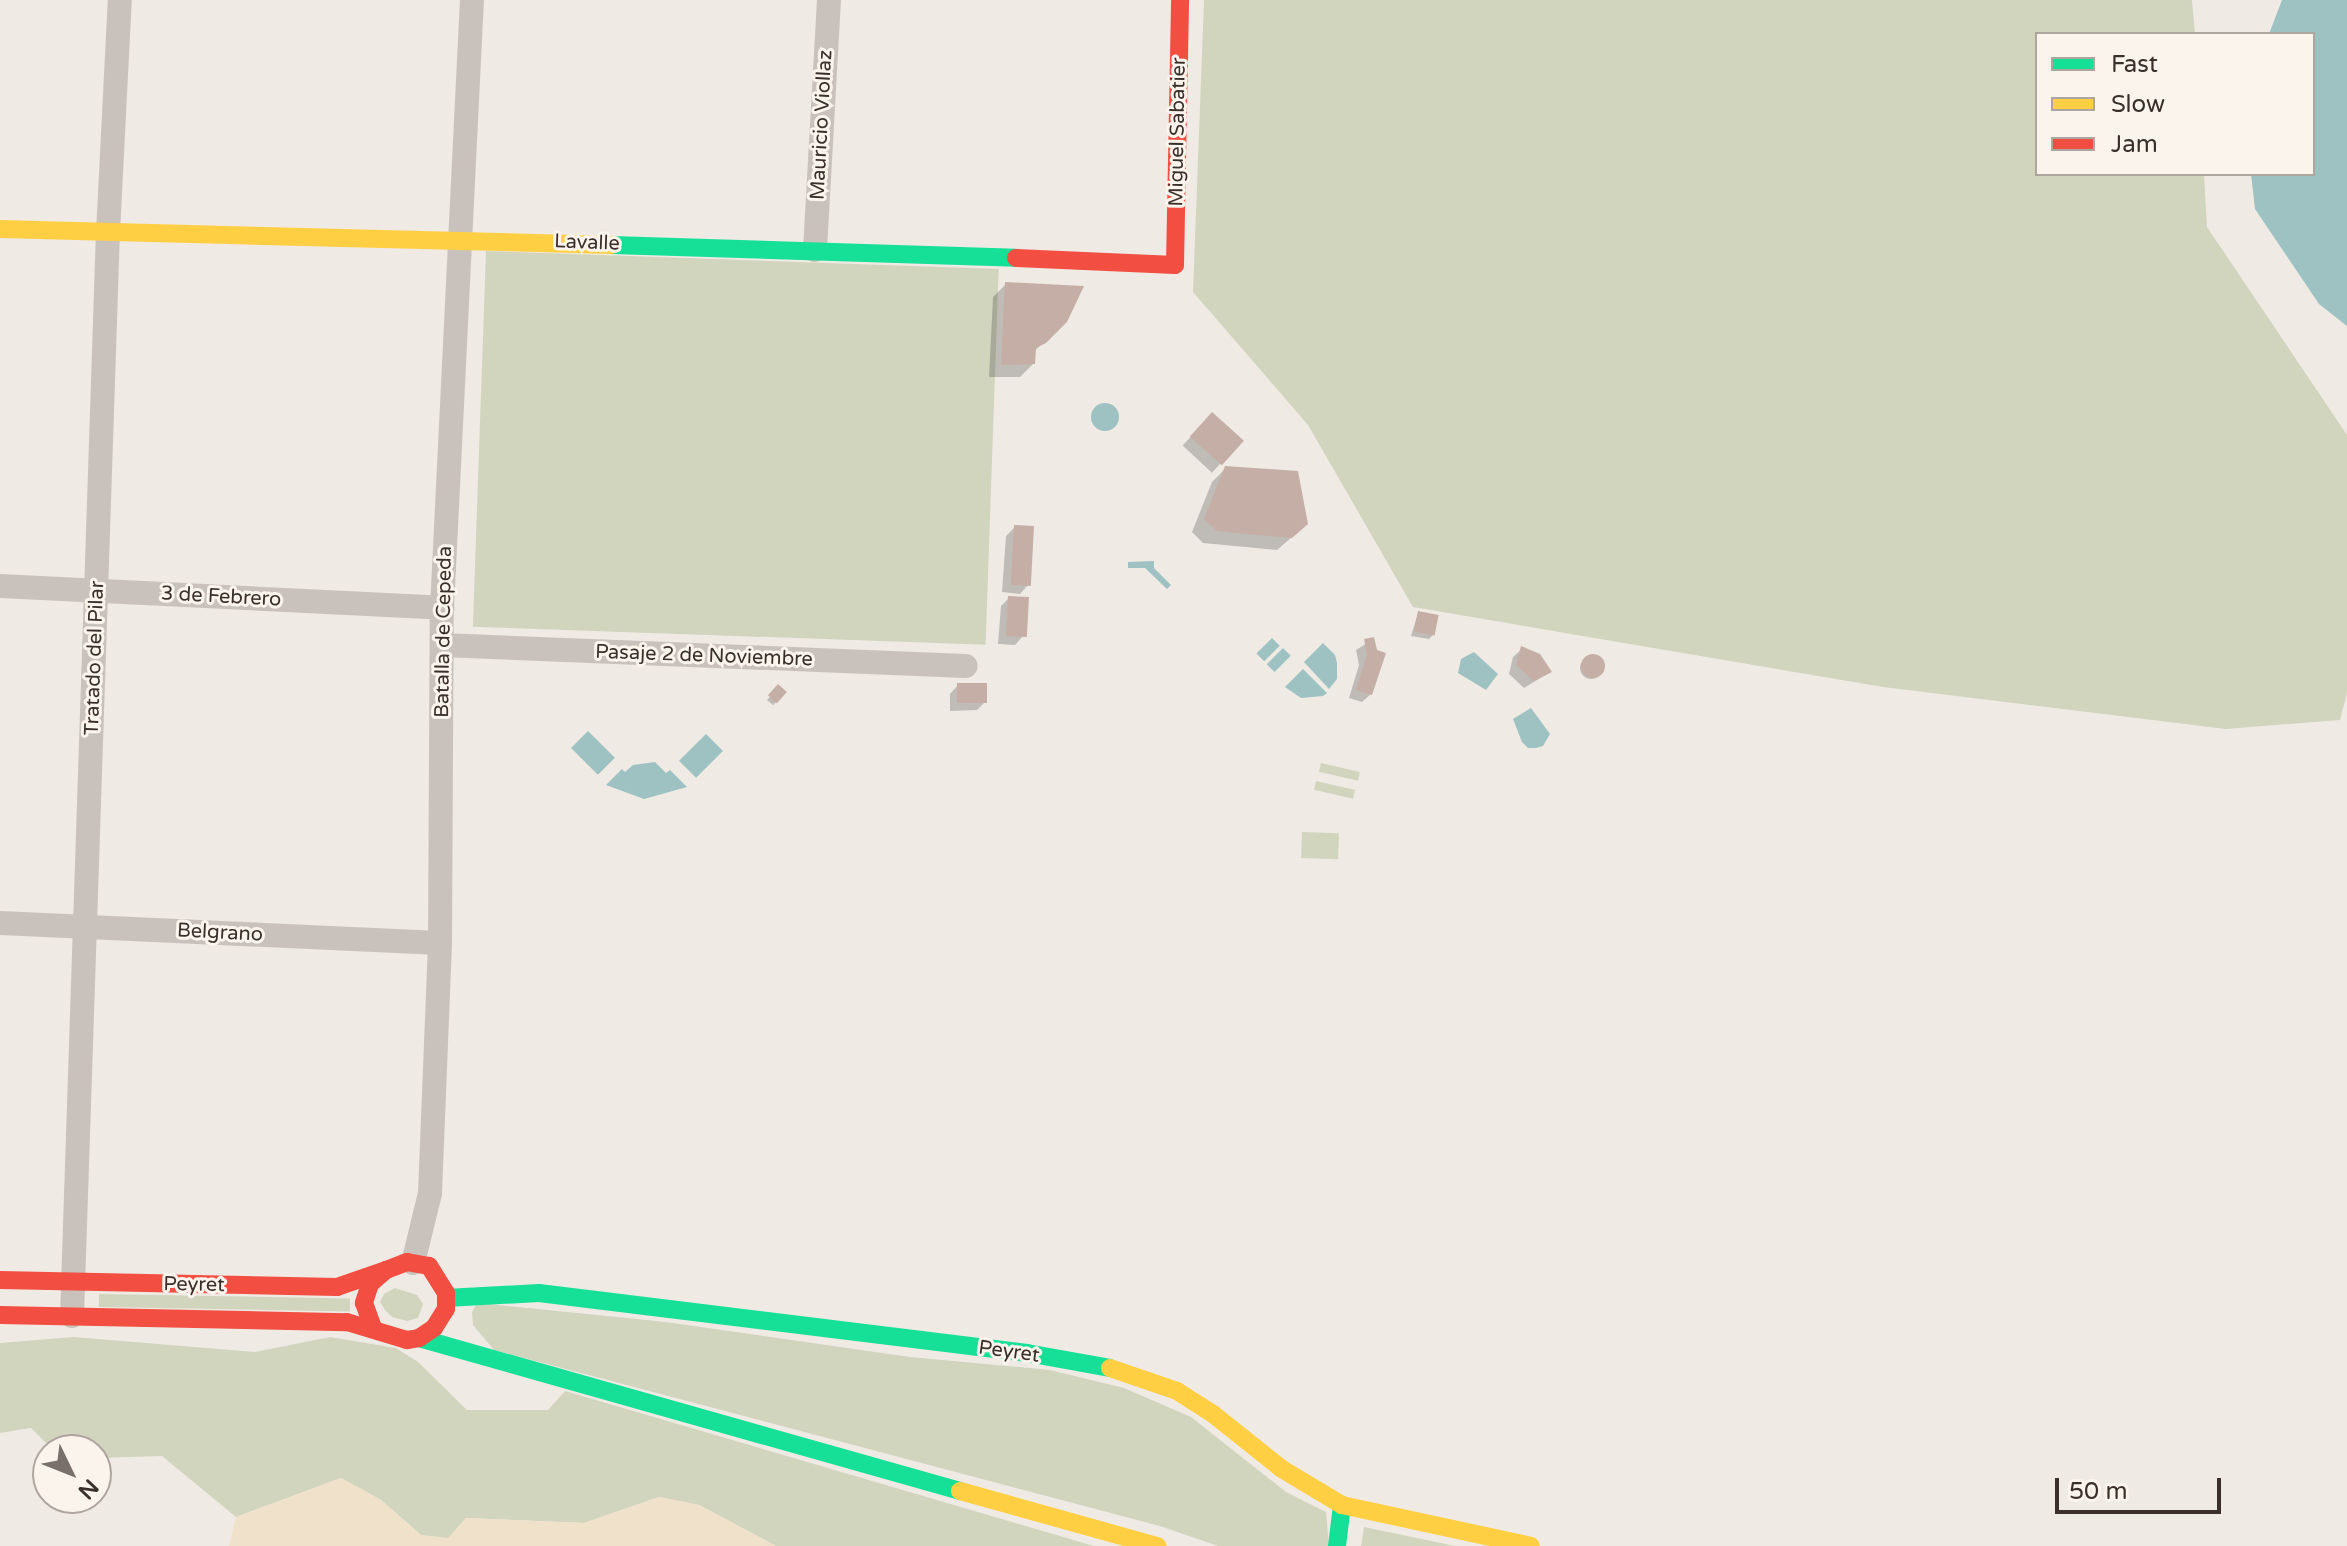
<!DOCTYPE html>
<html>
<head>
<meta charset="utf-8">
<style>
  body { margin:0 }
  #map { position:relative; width:2347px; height:1546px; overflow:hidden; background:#efeae4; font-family:"Varela Round",sans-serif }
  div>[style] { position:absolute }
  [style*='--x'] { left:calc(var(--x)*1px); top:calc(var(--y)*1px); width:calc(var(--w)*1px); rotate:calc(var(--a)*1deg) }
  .green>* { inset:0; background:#d1d5be; transform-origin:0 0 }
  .sand>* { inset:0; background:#f0e2ca }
  .water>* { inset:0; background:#9ec2c2; transform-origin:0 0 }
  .round { border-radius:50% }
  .shadow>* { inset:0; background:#0003; transform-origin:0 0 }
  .building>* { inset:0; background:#c4aea5; transform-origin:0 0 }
  .street>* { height:24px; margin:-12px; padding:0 12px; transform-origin:12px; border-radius:12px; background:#c9c2bc }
  .fast>* { height:18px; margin:-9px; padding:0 9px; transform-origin:9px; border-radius:9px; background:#16e098 }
  .slow>* { height:18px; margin:-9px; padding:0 9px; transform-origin:9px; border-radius:9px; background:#ffcf43 }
  .jam>* { height:18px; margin:-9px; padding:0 9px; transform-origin:9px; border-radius:9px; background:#f24e42 }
  span { translate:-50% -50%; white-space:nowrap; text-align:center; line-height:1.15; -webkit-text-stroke:6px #fbf4ec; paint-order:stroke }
  .street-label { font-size:20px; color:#3a2f2a }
  .legend { position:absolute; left:2035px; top:32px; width:280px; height:144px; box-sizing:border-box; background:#fbf4ec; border:2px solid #aea59e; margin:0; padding:10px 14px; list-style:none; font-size:24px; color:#3a2f2a }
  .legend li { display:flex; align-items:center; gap:16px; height:40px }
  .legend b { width:40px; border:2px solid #aea59e }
  .north { position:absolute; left:32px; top:1434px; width:80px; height:80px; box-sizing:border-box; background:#fbf4ec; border:2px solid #aea59e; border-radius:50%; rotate:133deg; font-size:22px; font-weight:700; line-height:32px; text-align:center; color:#3a2f2a }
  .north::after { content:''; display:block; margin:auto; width:28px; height:36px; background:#79706b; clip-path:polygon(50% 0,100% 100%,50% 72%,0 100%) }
  .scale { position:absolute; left:2055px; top:1478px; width:166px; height:36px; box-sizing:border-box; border:4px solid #3a2f2a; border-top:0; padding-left:10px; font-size:24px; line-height:28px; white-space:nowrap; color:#3a2f2a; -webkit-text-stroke:6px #fbf4ec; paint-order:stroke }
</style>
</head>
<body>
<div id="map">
  <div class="green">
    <div style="clip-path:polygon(1204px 0,2192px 0,2195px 34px,2037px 34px,2037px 174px,2204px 174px,2207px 227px,2347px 435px,2347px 693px,2340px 720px,2226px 729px,1883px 687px,1413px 607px,1308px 425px,1193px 292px)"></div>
    <div style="left:486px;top:251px;width:513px;height:376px;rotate:2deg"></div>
    <div style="left:1321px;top:763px;width:40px;height:9px;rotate:13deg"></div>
    <div style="left:1316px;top:781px;width:40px;height:9px;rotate:13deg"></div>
    <div style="left:1302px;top:832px;width:37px;height:26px;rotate:2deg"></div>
    <div style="clip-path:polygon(395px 1288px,417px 1295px,423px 1304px,418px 1318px,407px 1321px,392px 1317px,385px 1310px,380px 1302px,384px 1294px)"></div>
    <div style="left:99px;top:1294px;width:251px;height:13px;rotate:1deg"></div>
    <div style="clip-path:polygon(477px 1303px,666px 1322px,910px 1357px,1050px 1370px,1124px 1388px,1191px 1417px,1286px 1492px,1326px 1512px,1329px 1546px,1218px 1546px,1160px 1526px,494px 1350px,473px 1325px,472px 1312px)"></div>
    <div style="clip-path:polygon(73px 1337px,255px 1352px,330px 1337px,396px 1348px,418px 1362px,467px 1410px,548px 1410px,565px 1391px,1094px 1546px,776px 1546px,699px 1505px,659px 1497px,584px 1523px,466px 1518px,448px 1539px,421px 1535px,381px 1500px,341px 1478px,236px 1517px,162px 1456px,96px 1458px,96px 1450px,53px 1450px,31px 1428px,0 1433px,0 1343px)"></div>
    <div style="clip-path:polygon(1364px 1527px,1455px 1546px,1361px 1546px)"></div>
  </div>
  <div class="sand">
    <div style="clip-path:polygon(341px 1478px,381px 1500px,421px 1535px,448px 1538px,466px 1518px,584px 1523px,659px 1497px,699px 1505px,776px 1546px,229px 1546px,236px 1517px)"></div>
  </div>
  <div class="water">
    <div style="clip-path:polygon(2282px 0,2347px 0,2347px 326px,2319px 304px,2255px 209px,2251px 174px,2313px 174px,2313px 34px,2269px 34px)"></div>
    <div class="round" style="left:1091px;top:403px;width:28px;height:28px"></div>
    <div style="clip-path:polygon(1154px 561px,1154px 568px,1171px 585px,1167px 589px,1145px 568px,1128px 568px,1128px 562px)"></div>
    <div style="left:1272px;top:638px;width:11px;height:22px;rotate:45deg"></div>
    <div style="clip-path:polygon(1323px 643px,1335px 655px,1337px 663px,1337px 679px,1329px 689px,1304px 662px)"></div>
    <div style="left:1283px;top:648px;width:11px;height:23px;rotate:45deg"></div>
    <div style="clip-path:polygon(1474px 652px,1498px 674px,1486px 690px,1458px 673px,1461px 659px)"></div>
    <div style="clip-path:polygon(1303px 669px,1327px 693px,1323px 696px,1301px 698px,1285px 687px)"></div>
    <div style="clip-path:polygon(1531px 708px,1550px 734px,1543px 746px,1536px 748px,1528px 748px,1522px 742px,1513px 719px)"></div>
    <div style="left:588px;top:731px;width:38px;height:24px;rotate:45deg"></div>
    <div style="left:706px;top:734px;width:24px;height:38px;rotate:45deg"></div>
    <div style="clip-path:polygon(655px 762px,666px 773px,670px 770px,687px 787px,644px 799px,606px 785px,622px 769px,625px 772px,633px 765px)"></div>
  </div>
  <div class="shadow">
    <div style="clip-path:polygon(1006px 284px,1055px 332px,1033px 352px,1033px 364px,1020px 377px,989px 377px,993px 297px)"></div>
    <div style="left:1212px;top:414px;width:40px;height:43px;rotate:43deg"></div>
    <div style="clip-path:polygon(1226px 468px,1292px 537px,1277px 550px,1203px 543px,1192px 532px,1212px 482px)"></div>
    <div style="clip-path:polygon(1015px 527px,1028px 585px,1020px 594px,1002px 592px,1006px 536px)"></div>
    <div style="clip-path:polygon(1009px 598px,1023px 636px,1015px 645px,998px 644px,1001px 606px)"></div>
    <div style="clip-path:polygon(1418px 613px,1433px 635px,1429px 639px,1411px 636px)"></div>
    <div style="clip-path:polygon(1372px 640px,1371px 694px,1362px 702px,1349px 698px,1359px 665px,1356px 650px)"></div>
    <div style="clip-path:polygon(1522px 649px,1550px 672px,1524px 688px,1509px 674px,1513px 657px)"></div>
    <div class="round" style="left:1580px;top:657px;width:22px;height:22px"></div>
    <div style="clip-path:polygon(958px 685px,985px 702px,977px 710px,950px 711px,950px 694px)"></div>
    <div style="left:778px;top:687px;width:8px;height:17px;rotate:40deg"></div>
  </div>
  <div class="building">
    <div style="clip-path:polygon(1005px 282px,1084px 286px,1067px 322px,1046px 343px,1036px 348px,1035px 364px,1001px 365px)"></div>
    <div style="left:1212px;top:412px;width:43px;height:33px;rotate:42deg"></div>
    <div style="clip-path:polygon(1225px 466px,1298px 471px,1308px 524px,1292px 538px,1217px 531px,1204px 519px)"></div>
    <div style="left:1014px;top:525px;width:20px;height:60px;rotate:3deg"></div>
    <div style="left:1008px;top:596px;width:21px;height:40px;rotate:3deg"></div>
    <div style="left:1418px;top:611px;width:21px;height:21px;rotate:11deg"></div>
    <div style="clip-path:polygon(1374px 637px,1377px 650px,1386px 653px,1372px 695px,1356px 690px,1367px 655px,1364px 639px)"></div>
    <div style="clip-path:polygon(1521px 646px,1540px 654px,1552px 672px,1534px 681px,1516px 665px)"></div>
    <div class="round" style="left:1581px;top:654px;width:24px;height:24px"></div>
    <div style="left:957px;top:683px;width:30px;height:20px"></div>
    <div style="left:778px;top:684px;width:12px;height:15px;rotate:42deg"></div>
  </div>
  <div class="street">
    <div style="--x:815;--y:250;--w:250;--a:-86.8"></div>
    <div style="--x:0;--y:586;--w:443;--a:2.8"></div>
    <div style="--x:442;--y:645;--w:524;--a:2.29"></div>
    <div style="--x:0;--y:923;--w:440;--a:2.6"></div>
    <div style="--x:413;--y:1263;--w:72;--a:-76.3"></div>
    <div style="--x:430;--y:1193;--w:250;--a:-87.7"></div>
    <div style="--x:440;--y:943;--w:335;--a:-89.7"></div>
    <div style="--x:442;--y:608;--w:609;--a:-87.18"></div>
    <div style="--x:72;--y:1316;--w:1084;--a:-88.1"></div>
    <div style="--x:108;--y:233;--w:233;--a:-87.1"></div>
  </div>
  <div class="fast">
    <div style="--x:612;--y:245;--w:404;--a:1.8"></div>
    <div style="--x:446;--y:1298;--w:93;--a:-3.1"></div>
    <div style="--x:539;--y:1293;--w:492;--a:7"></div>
    <div style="--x:1027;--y:1353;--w:84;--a:10.2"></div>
    <div style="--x:419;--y:1338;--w:562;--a:15.79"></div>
    <div style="--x:1337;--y:1546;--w:41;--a:-83"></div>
  </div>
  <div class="slow">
    <div style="--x:0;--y:229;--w:612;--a:1.5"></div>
    <div style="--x:1110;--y:1368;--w:71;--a:18.9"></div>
    <div style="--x:1177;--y:1391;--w:43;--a:32.6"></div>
    <div style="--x:1213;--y:1414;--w:88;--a:38.6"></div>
    <div style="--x:1282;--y:1469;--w:70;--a:31"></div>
    <div style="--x:1342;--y:1505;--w:193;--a:12.2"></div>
    <div style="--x:960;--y:1491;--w:205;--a:15.6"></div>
  </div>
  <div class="jam">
    <div style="--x:1016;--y:258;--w:159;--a:2.5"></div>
    <div style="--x:1175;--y:265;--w:265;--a:-88.9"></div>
    <div style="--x:0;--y:1280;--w:337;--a:1.2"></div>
    <div style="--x:337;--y:1287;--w:52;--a:-19.1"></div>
    <div style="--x:0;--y:1315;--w:347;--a:1.2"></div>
    <div style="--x:347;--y:1322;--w:63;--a:16.7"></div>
    <div style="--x:407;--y:1340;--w:12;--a:-9"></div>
    <div style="--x:419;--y:1338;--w:18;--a:-34"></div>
    <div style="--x:434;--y:1328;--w:22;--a:-58"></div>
    <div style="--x:446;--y:1309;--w:16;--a:-90"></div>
    <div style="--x:446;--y:1293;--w:32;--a:-122"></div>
    <div style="--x:429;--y:1266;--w:22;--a:-170"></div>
    <div style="--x:407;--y:1262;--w:22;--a:159"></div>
    <div style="--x:386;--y:1270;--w:21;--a:139"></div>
    <div style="--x:370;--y:1284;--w:20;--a:108"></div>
    <div style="--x:364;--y:1303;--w:27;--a:70"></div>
  </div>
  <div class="street-label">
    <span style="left:822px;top:125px;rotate:-87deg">Mauricio Viollaz</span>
    <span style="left:1178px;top:132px;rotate:-89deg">Miguel Sabatier</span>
    <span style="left:587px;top:243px;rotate:2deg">Lavalle</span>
    <span style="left:221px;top:597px;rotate:3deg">3 de Febrero</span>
    <span style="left:444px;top:632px;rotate:-89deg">Batalla de Cepeda</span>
    <span style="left:704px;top:656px;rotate:2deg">Pasaje 2 de Noviembre</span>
    <span style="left:95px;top:658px;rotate:-88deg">Tratado del Pilar</span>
    <span style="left:220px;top:933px;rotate:3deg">Belgrano</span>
    <span style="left:194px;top:1285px;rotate:1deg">Peyret</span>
    <span style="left:1009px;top:1352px;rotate:8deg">Peyret</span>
  </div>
  <ul class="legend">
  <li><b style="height:10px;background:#16e098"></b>Fast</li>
  <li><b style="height:10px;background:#ffcf43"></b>Slow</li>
  <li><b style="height:10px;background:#f24e42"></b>Jam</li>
  </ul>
  <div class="north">N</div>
  <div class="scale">50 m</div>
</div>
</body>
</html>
